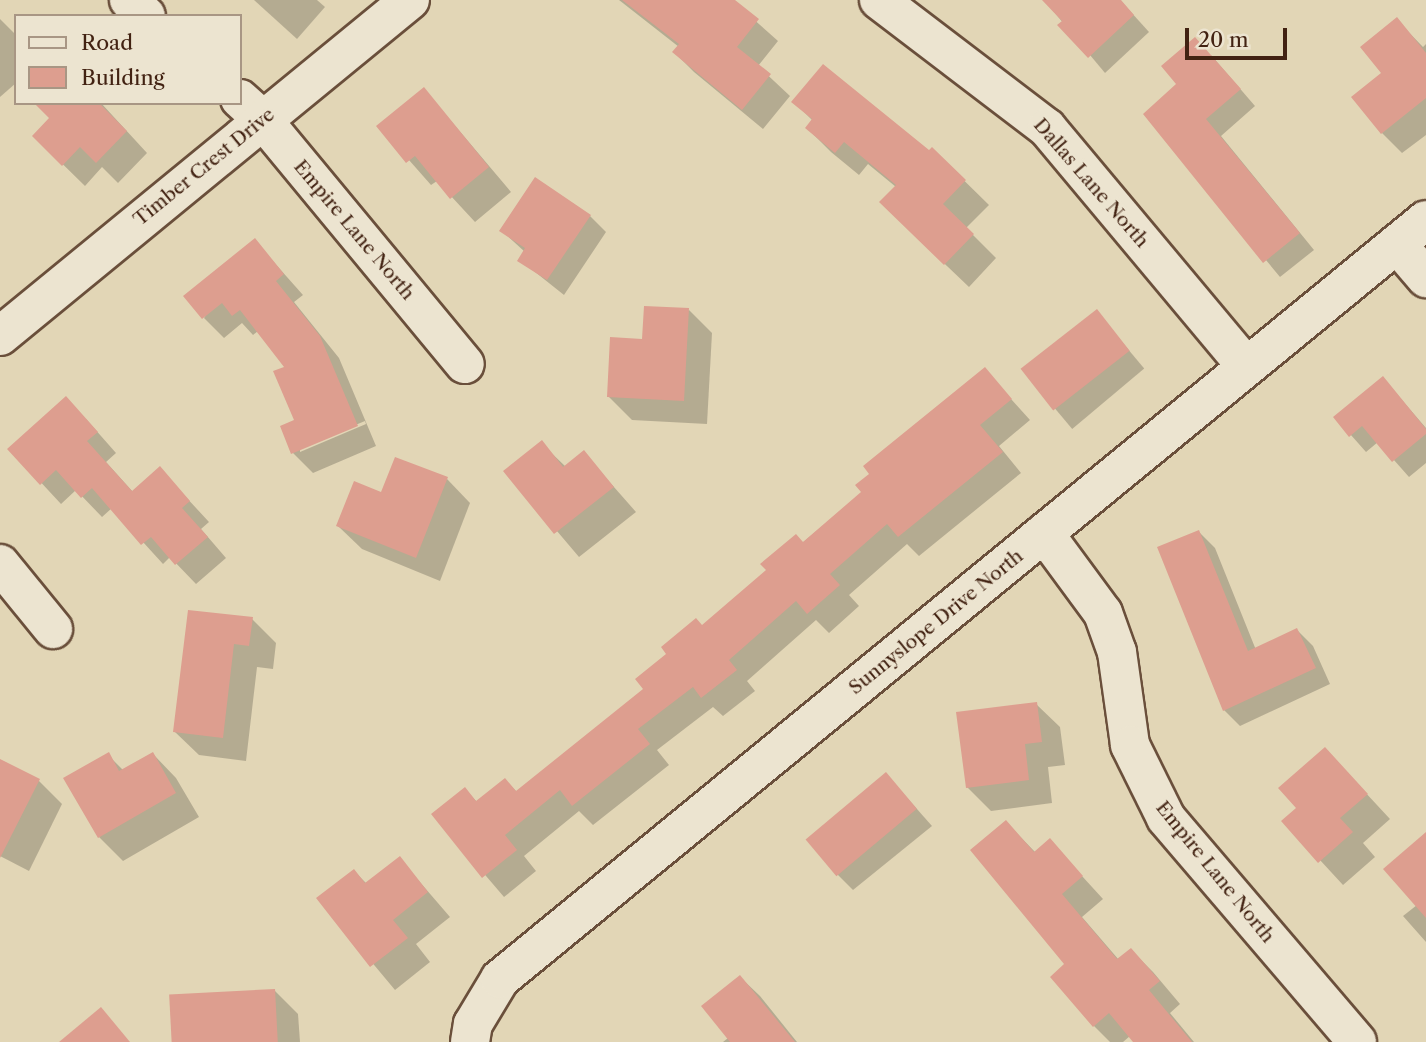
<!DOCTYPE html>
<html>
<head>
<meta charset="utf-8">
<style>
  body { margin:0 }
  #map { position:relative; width:1426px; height:1042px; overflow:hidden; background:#e2d6b6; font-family:"Libre Caslon Text",serif }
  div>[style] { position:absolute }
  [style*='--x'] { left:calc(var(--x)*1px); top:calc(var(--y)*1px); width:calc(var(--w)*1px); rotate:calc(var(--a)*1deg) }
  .shadow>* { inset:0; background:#0003; transform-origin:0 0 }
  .building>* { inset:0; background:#dd9e8f; transform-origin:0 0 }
  .roads { filter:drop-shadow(2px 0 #6a4f3b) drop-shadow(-2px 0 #6a4f3b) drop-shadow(0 2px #6a4f3b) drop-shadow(0 -2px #6a4f3b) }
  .street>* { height:38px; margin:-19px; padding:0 19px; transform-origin:19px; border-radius:19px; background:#ece4d0 }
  span { translate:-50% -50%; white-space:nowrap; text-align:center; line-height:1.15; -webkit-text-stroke:5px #ece4d0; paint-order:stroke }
  .street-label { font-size:19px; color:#422212 }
  .legend { position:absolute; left:14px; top:14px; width:228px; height:91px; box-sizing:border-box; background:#ece4d0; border:2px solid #a89684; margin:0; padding:9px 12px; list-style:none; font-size:21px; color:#422212 }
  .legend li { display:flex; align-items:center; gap:14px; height:35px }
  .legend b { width:35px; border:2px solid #a89684 }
  .scale { position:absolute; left:1185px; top:28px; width:102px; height:32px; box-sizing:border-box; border:4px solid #422212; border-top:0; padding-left:9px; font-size:21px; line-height:24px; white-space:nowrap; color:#422212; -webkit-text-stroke:5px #ece4d0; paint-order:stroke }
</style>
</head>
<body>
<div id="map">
  <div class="shadow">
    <div style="clip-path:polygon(254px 0,317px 0,325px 7px,297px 39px)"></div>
    <div style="clip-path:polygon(619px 0,732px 0,778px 41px,758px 66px,790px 96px,763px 129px,694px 72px,674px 52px,679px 47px)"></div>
    <div style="clip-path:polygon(1044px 0,1120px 0,1149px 32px,1105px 73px)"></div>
    <div style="clip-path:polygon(0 19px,16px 35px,16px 83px,0 97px)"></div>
    <div style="clip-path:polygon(1397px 20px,1423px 47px,1426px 44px,1426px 135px,1402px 153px,1382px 133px,1383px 73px)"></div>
    <div style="clip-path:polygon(1211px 55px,1255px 106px,1221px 136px,1314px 250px,1280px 277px,1145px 114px)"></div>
    <div style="clip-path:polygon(424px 89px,511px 192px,475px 222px,437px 181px,431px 185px,379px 126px)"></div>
    <div style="clip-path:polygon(794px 102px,929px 153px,933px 150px,989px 205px,966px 228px,996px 258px,969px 287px,905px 226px,896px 187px,868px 164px,859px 175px,831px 152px,807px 128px,813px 121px)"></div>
    <div style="clip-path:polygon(36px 103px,101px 103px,147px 153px,118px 183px,102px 167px,85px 186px,34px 136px,51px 118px)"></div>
    <div style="clip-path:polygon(590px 216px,606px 232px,564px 295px,520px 260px,525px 252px,501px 230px)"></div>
    <div style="clip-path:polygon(evenodd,255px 241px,303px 295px,294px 302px,339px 358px,376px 446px,313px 473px,293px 453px,296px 421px,287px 367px,258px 331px,253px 335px,242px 323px,224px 338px,204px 318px,255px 241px,365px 421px,366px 424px,300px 452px,300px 448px,365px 421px)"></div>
    <div style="clip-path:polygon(689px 310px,712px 333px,707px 424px,632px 420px,609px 397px,644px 341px)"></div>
    <div style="left:1096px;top:311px;width:75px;height:94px;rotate:50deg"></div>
    <div style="clip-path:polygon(985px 370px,1030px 420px,999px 446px,1021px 473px,919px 556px,907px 544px,849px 595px,859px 606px,829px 633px,816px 620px,747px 681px,755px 691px,723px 716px,713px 707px,657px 750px,669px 765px,593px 825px,579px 811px,524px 856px,536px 871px,504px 897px,433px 814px,465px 789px,477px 802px,505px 780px,517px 792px,645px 689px,702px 627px,863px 492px)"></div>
    <div style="clip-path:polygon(1383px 378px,1426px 428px,1426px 463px,1409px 477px,1378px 442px,1366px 452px,1335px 417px)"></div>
    <div style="clip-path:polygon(86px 419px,116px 453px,106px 462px,133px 492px,160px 469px,209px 522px,201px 529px,226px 558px,196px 584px,170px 557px,163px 564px,112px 508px,102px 517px,76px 490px,61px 504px,10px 449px)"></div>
    <div style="clip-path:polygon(541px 443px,566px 467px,584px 453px,636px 512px,579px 557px,506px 471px)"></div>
    <div style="clip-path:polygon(447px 479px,470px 503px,440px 581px,362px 549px,338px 526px,382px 495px)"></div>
    <div style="clip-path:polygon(1199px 532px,1215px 548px,1256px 650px,1297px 630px,1313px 646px,1330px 684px,1240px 726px,1224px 710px,1159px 548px)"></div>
    <div style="clip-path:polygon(189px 612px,252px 619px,276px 643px,273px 669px,257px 667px,246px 761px,199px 755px,175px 732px)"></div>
    <div style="clip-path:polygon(1036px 704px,1060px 727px,1065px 765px,1048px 767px,1052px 803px,991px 811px,967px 787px)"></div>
    <div style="clip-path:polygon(1325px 749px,1390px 819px,1363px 843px,1375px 857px,1343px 885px,1284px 821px,1299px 809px)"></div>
    <div style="clip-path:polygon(153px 754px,176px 778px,199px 817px,123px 861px,99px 837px,108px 755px,124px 771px)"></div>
    <div style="clip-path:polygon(0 761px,39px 781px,62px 804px,29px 871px,0 856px)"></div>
    <div style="clip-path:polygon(886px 774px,932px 826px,853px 890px,837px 874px)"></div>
    <div style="clip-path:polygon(1006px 822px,1036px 853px,1050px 841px,1103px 899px,1082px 917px,1119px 960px,1131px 950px,1153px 972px,1180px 1004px,1170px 1013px,1194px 1042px,1135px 1042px,1130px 1036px,1123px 1042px,1110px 1042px,1094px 1026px,1052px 977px,1067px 964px)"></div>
    <div style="clip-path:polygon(1426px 843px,1426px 942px,1403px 916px,1417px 905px)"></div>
    <div style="clip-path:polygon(400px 859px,450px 917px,416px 944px,430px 962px,395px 990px,319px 899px,354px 871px,367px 884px)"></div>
    <div style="clip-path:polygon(740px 977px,760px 996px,797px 1042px,723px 1042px,728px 1038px)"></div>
    <div style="clip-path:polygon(274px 990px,298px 1014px,300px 1042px,174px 1042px)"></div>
  </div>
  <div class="building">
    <div style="clip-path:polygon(622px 0,735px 0,759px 19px,737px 47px,771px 74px,742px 110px,672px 52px,679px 44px)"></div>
    <div style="clip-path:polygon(1042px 0,1121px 0,1134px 15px,1088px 58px,1057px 25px,1062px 21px)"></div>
    <div style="clip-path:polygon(1397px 17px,1426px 53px,1426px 98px,1381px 134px,1351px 97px,1381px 73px,1360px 47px)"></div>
    <div style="clip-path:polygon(1195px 37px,1241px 89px,1206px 119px,1300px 233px,1263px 263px,1143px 114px,1176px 84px,1161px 66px)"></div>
    <div style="clip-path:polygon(823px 64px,929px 150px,932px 147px,966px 180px,943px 204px,974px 234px,944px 265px,879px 202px,896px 185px,844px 142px,835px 153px,805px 128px,812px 119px,791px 102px)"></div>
    <div style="clip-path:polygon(424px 87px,489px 167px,450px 199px,415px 156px,406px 163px,376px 126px)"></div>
    <div style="clip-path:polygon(34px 103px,99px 103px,127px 131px,96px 163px,80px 147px,62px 166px,32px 136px,49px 118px)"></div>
    <div style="clip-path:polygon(535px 177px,591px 215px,547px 280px,517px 261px,525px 248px,499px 231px)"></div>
    <div style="clip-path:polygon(255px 238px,284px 274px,276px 281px,320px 336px,358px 426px,291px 454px,280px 426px,294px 420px,273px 371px,284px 367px,240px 310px,232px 316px,222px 303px,202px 319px,183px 296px)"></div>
    <div style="clip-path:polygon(644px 306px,689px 308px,684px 401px,607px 397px,610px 337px,642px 339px)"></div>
    <div style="left:1097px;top:309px;width:53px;height:97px;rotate:52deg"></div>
    <div style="clip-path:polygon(985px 367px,1012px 399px,980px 425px,1003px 452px,898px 537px,887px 524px,830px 574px,840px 585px,807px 614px,796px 601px,729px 660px,737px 670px,701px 698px,693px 687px,638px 729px,650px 744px,572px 806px,560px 790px,505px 835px,517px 850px,482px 878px,431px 814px,465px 787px,476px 801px,505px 778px,516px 791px,643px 689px,635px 679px,666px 654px,661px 647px,696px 618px,702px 625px,766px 570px,760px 564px,796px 534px,803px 542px,861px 492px,855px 485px,869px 474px,863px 466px)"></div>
    <div style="clip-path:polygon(1383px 376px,1426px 429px,1426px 434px,1392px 462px,1362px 426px,1349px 437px,1333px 417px)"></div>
    <div style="clip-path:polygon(66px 396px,98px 432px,87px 441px,132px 491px,160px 466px,190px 501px,182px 508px,208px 537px,175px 565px,151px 537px,141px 545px,92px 488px,81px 498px,56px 470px,40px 485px,7px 449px)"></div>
    <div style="clip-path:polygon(542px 440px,563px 467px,584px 450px,614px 487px,554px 534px,503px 471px)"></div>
    <div style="clip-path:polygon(395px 457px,448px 477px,416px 558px,336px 526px,354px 481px,381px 492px)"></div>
    <div style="clip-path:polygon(1199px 530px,1248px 651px,1297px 628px,1316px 668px,1223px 711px,1157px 547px)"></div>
    <div style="clip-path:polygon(188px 610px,253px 617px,249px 646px,234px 644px,223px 738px,173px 732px)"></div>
    <div style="clip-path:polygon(1037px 702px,1042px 742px,1025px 744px,1029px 780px,966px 788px,956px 712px)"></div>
    <div style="clip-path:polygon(1325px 747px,1368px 794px,1340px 818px,1353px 832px,1318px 863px,1281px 821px,1296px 808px,1278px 788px)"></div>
    <div style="clip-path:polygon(109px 752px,119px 771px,153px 752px,176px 793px,98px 838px,63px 778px)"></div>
    <div style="clip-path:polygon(0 759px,40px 779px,0 858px)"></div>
    <div style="left:886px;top:772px;width:48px;height:105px;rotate:50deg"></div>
    <div style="clip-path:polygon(1006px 820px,1034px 852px,1050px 838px,1083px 876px,1062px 894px,1117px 959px,1131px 948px,1160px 981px,1149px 990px,1192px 1042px,1133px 1042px,1109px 1013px,1093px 1027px,1050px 977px,1064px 964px,970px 850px)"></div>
    <div style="clip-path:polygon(1426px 832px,1426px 918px,1383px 869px)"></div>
    <div style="clip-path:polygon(400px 856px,428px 892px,393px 920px,408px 938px,370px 967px,316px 898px,354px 869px,365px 883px)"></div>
    <div style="clip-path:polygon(740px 975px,795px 1042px,730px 1042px,701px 1006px)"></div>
    <div style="left:275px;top:989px;width:53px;height:106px;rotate:87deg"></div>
    <div style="clip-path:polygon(101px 1007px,130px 1042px,59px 1042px)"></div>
  </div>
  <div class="roads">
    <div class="street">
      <div style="--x:129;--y:0;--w:23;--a:43"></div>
      <div style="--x:879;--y:0;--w:211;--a:37.3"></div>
      <div style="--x:1047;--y:128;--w:310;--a:50.1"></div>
      <div style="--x:240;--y:99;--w:30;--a:42"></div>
      <div style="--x:262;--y:119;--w:318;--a:50.4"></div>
      <div style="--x:1397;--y:244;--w:45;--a:49.5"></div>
      <div style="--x:0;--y:336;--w:530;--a:-39.34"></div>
      <div style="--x:1044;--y:533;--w:99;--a:53.6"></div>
      <div style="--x:1103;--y:613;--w:41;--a:70.3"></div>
      <div style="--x:1117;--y:652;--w:94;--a:82"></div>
      <div style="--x:1130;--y:745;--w:81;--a:63.7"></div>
      <div style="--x:1166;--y:818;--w:294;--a:49.5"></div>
      <div style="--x:0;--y:564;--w:84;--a:50.8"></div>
      <div style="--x:470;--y:1042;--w:18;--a:-81"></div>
      <div style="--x:473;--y:1024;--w:52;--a:-59"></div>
      <div style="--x:500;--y:979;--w:1197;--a:-39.34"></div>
    </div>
  </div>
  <div class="street-label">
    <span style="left:204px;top:167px;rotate:-39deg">Timber Crest Drive</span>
    <span style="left:1091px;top:183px;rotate:49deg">Dallas Lane North</span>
    <span style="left:354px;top:230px;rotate:50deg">Empire Lane North</span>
    <span style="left:936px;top:622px;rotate:-39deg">Sunnyslope Drive North</span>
    <span style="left:1215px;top:872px;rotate:51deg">Empire Lane North</span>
  </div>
  <ul class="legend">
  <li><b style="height:9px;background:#ece4d0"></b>Road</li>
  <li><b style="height:19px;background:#dd9e8f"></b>Building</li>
  </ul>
  <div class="scale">20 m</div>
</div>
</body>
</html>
